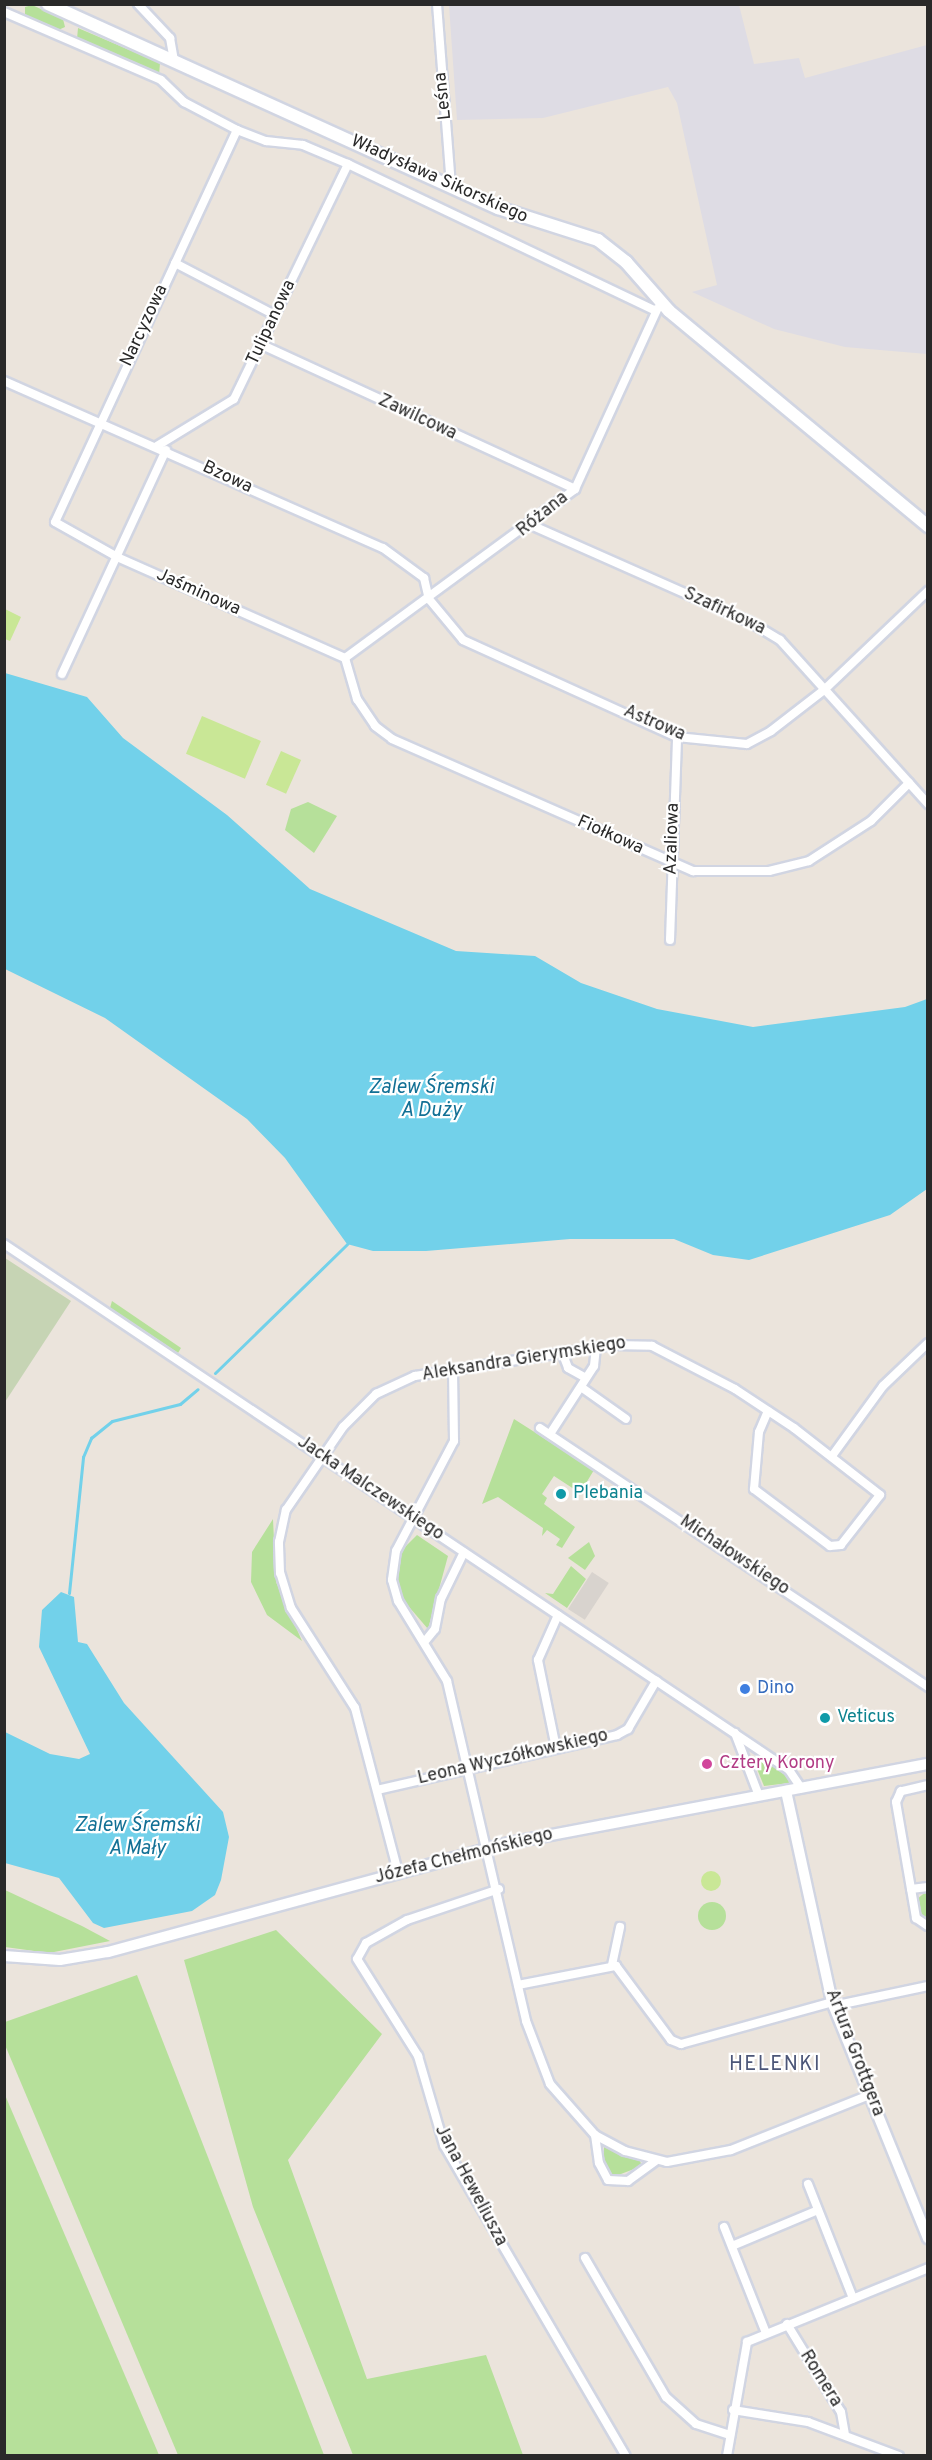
<!DOCTYPE html>
<html>
<head>
<meta charset="utf-8">
<style>
  body { margin:0 }
  #map { position:relative; width:932px; height:2460px; overflow:hidden; background:#ebe4dc; font-family:Overpass,sans-serif }
  div>[style] { position:absolute }
  [style*='--x'] { left:calc(var(--x)*1px); top:calc(var(--y)*1px); width:calc(var(--w)*1px); rotate:calc(var(--a)*1deg) }
  .industrial>* { inset:0; background:#dedce4 }
  .green>* { inset:0; background:#b6e09a }
  .round { border-radius:50% }
  .cemetery>* { inset:0; background:#c6d4b4 }
  .pitch>* { inset:0; background:#c9e796; transform-origin:0 0 }
  .plaza>* { inset:0; background:#d8d3ce; transform-origin:0 0 }
  .water>* { inset:0; background:#72d1ea }
  .stream>* { height:3px; margin:-1.5px; padding:0 1.5px; transform-origin:1.5px; border-radius:1.5px; background:#72d1ea }
  .roads { filter:drop-shadow(2px 0 #d1d5e2) drop-shadow(-2px 0 #d1d5e2) drop-shadow(0 2px #d1d5e2) drop-shadow(0 -2px #d1d5e2) }
  .minor>* { height:8px; margin:-4px; padding:0 4px; transform-origin:4px; border-radius:4px; background:#fff }
  .tertiary>* { height:10px; margin:-5px; padding:0 5px; transform-origin:5px; border-radius:5px; background:#fff }
  .secondary>* { height:12px; margin:-6px; padding:0 6px; transform-origin:6px; border-radius:6px; background:#fff }
  .dots>* { width:16px; height:16px; translate:-50% -50%; box-sizing:border-box; border:3px solid #fff; border-radius:50% }
  span { translate:-50% -50%; white-space:nowrap; text-align:center; line-height:1.15; -webkit-text-stroke:4.5px #fff; paint-order:stroke }
  .street-label { font-size:18px; color:#292929 }
  .culture-label { font-size:18px; color:#0d838f }
  .left { translate:0 -50%; text-align:left }
  .shop-label { font-size:18px; color:#366cbe }
  .hotel-label { font-size:18px; color:#b23c85 }
  .water-label { font-size:20px; color:#127095; font-style:italic }
  .neighbourhood-label { font-size:20px; color:#4c5678; letter-spacing:1.5px }
  .frame { position:absolute; inset:0; border:6px solid #292929; pointer-events:none }
</style>
</head>
<body>
<div id="map">
  <div class="industrial">
    <div style="clip-path:polygon(449px 5px,739px 5px,754px 64px,799px 58px,805px 78px,927px 45px,927px 354px,845px 347px,774px 329px,692px 292px,717px 285px,677px 103px,668px 87px,543px 118px,457px 120px)"></div>
  </div>
  <div class="green">
    <div style="clip-path:polygon(32px 5px,63px 19px,65px 27px,56px 31px,25px 17px,25px 7px)"></div>
    <div style="clip-path:polygon(78px 28px,160px 63px,159px 75px,77px 39px)"></div>
    <div style="clip-path:polygon(308px 802px,337px 816px,314px 853px,285px 830px,291px 809px)"></div>
    <div style="clip-path:polygon(112px 1301px,181px 1348px,178px 1353px,110px 1308px)"></div>
    <div style="clip-path:polygon(514px 1419px,594px 1470px,580px 1493px,554px 1476px,542px 1494px,547px 1498px,544px 1504px,575px 1527px,562px 1548px,556px 1545px,560px 1539px,547px 1530px,542px 1536px,543px 1528px,498px 1497px,482px 1504px)"></div>
    <div style="clip-path:polygon(273px 1519px,276px 1582px,302px 1641px,267px 1615px,251px 1582px,252px 1552px)"></div>
    <div style="clip-path:polygon(417px 1535px,448px 1556px,428px 1629px,404px 1601px,397px 1578px,402px 1550px)"></div>
    <div style="clip-path:polygon(589px 1542px,595px 1556px,585px 1570px,568px 1558px)"></div>
    <div style="clip-path:polygon(571px 1566px,586px 1579px,567px 1608px,545px 1593px,553px 1594px)"></div>
    <div style="clip-path:polygon(757px 1755px,788px 1777px,789px 1783px,764px 1786px,753px 1759px)"></div>
    <div style="clip-path:polygon(5px 1890px,82px 1926px,110px 1941px,49px 1953px,5px 1947px)"></div>
    <div style="clip-path:polygon(927px 1891px,927px 1921px,919px 1916px,917px 1899px)"></div>
    <div class="round" style="left:698px;top:1902px;width:28px;height:28px"></div>
    <div style="clip-path:polygon(276px 1930px,382px 2034px,288px 2160px,367px 2379px,486px 2355px,523px 2455px,353px 2455px,253px 2207px,184px 1960px)"></div>
    <div style="clip-path:polygon(137px 1975px,324px 2455px,178px 2455px,5px 2045px,5px 2022px)"></div>
    <div style="clip-path:polygon(5px 2095px,159px 2455px,5px 2455px)"></div>
    <div style="clip-path:polygon(604px 2147px,640px 2161px,642px 2166px,613px 2177px,604px 2167px)"></div>
  </div>
  <div class="cemetery">
    <div style="clip-path:polygon(5px 1258px,71px 1301px,5px 1402px)"></div>
  </div>
  <div class="pitch">
    <div style="clip-path:polygon(5px 609px,21px 617px,10px 641px,5px 639px)"></div>
    <div style="left:202px;top:716px;width:64px;height:41px;rotate:23deg"></div>
    <div style="left:281px;top:751px;width:22px;height:37px;rotate:24deg"></div>
    <div class="round" style="left:701px;top:1871px;width:20px;height:20px"></div>
  </div>
  <div class="plaza">
    <div style="left:592px;top:1572px;width:20px;height:44px;rotate:33deg"></div>
  </div>
  <div class="water">
    <div style="clip-path:polygon(5px 673px,87px 697px,123px 738px,227px 815px,310px 889px,456px 951px,535px 956px,581px 983px,657px 1009px,753px 1027px,905px 1007px,927px 999px,927px 1189px,890px 1215px,749px 1260px,713px 1255px,674px 1239px,570px 1239px,426px 1251px,373px 1251px,347px 1244px,285px 1158px,247px 1119px,105px 1018px,5px 969px)"></div>
    <div style="clip-path:polygon(61px 1592px,74px 1597px,78px 1642px,87px 1644px,124px 1703px,223px 1812px,229px 1837px,221px 1880px,215px 1895px,192px 1911px,104px 1928px,93px 1923px,59px 1878px,5px 1863px,5px 1732px,50px 1754px,79px 1759px,90px 1754px,39px 1647px,42px 1610px)"></div>
  </div>
  <div class="stream">
    <div style="--x:215;--y:1373;--w:185;--a:-44.3"></div>
    <div style="--x:69;--y:1593;--w:137;--a:-84.1"></div>
    <div style="--x:83;--y:1457;--w:21;--a:-67"></div>
    <div style="--x:91;--y:1438;--w:27;--a:-39"></div>
    <div style="--x:112;--y:1421;--w:70;--a:-14"></div>
    <div style="--x:180;--y:1404;--w:23;--a:-40"></div>
  </div>
  <div class="roads">
    <div class="minor">
      <div style="--x:138;--y:4;--w:47;--a:46.7"></div>
      <div style="--x:170;--y:38;--w:23;--a:80"></div>
      <div style="--x:437;--y:4;--w:184;--a:85.6"></div>
      <div style="--x:4;--y:12;--w:171;--a:23.4"></div>
      <div style="--x:161;--y:80;--w:32;--a:44"></div>
      <div style="--x:184;--y:102;--w:60;--a:27.8"></div>
      <div style="--x:237;--y:130;--w:31;--a:21"></div>
      <div style="--x:266;--y:141;--w:37;--a:6"></div>
      <div style="--x:303;--y:145;--w:49;--a:22.9"></div>
      <div style="--x:348;--y:164;--w:341;--a:25.5"></div>
      <div style="--x:237;--y:130;--w:432;--a:114.9"></div>
      <div style="--x:55;--y:522;--w:71;--a:29.4"></div>
      <div style="--x:117;--y:557;--w:249;--a:23.9"></div>
      <div style="--x:175;--y:263;--w:113;--a:27.5"></div>
      <div style="--x:260;--y:344;--w:347;--a:24.7"></div>
      <div style="--x:4;--y:381;--w:414;--a:23.8"></div>
      <div style="--x:383;--y:548;--w:51;--a:36.2"></div>
      <div style="--x:424;--y:578;--w:22;--a:77"></div>
      <div style="--x:429;--y:599;--w:53;--a:50.3"></div>
      <div style="--x:463;--y:640;--w:235;--a:24.4"></div>
      <div style="--x:677;--y:737;--w:70;--a:5.7"></div>
      <div style="--x:747;--y:744;--w:27;--a:-28"></div>
      <div style="--x:771;--y:731;--w:67;--a:-37.7"></div>
      <div style="--x:824;--y:690;--w:144;--a:-43.6"></div>
      <div style="--x:157;--y:446;--w:90;--a:-31.4"></div>
      <div style="--x:234;--y:399;--w:261;--a:-64.1"></div>
      <div style="--x:531;--y:525;--w:240;--a:23.9"></div>
      <div style="--x:750;--y:622;--w:35;--a:31"></div>
      <div style="--x:780;--y:640;--w:221;--a:47.9"></div>
      <div style="--x:345;--y:658;--w:43;--a:73.7"></div>
      <div style="--x:357;--y:699;--w:32;--a:56"></div>
      <div style="--x:375;--y:726;--w:21;--a:37"></div>
      <div style="--x:392;--y:739;--w:329;--a:23.7"></div>
      <div style="--x:693;--y:871;--w:76;--a:0"></div>
      <div style="--x:769;--y:871;--w:41;--a:-14"></div>
      <div style="--x:809;--y:861;--w:74;--a:-32.8"></div>
      <div style="--x:871;--y:821;--w:54;--a:-45"></div>
      <div style="--x:345;--y:658;--w:285;--a:-36.3"></div>
      <div style="--x:575;--y:489;--w:199;--a:-65.4"></div>
      <div style="--x:62;--y:674;--w:247;--a:-65.1"></div>
      <div style="--x:670;--y:940;--w:203;--a:-88"></div>
      <div style="--x:4;--y:1244;--w:945;--a:33.82"></div>
      <div style="--x:789;--y:1770;--w:22;--a:56"></div>
      <div style="--x:562;--y:1352;--w:17;--a:69"></div>
      <div style="--x:568;--y:1368;--w:18;--a:29"></div>
      <div style="--x:453;--y:1369;--w:72;--a:89.2"></div>
      <div style="--x:454;--y:1441;--w:124;--a:117.8"></div>
      <div style="--x:396;--y:1551;--w:29;--a:98"></div>
      <div style="--x:392;--y:1580;--w:22;--a:74"></div>
      <div style="--x:398;--y:1601;--w:94;--a:58.5"></div>
      <div style="--x:447;--y:1681;--w:349;--a:76.9"></div>
      <div style="--x:526;--y:2021;--w:67;--a:69.1"></div>
      <div style="--x:550;--y:2084;--w:68;--a:48.6"></div>
      <div style="--x:595;--y:2135;--w:34;--a:28"></div>
      <div style="--x:625;--y:2151;--w:43;--a:14.7"></div>
      <div style="--x:667;--y:2162;--w:65;--a:-10.6"></div>
      <div style="--x:731;--y:2150;--w:149;--a:-21.7"></div>
      <div style="--x:581;--y:1387;--w:55;--a:35.4"></div>
      <div style="--x:540;--y:1428;--w:467;--a:33.7"></div>
      <div style="--x:550;--y:1434;--w:81;--a:-57.1"></div>
      <div style="--x:594;--y:1366;--w:19;--a:-84"></div>
      <div style="--x:832;--y:1456;--w:87;--a:-53.9"></div>
      <div style="--x:883;--y:1386;--w:62;--a:-43.7"></div>
      <div style="--x:426;--y:1640;--w:14;--a:-51"></div>
      <div style="--x:435;--y:1629;--w:31;--a:-79"></div>
      <div style="--x:441;--y:1599;--w:52;--a:-63.9"></div>
      <div style="--x:735;--y:1733;--w:67;--a:69.1"></div>
      <div style="--x:556;--y:1748;--w:90;--a:-101.6"></div>
      <div style="--x:538;--y:1660;--w:49;--a:-66"></div>
      <div style="--x:928;--y:1785;--w:28;--a:167"></div>
      <div style="--x:901;--y:1791;--w:12;--a:114"></div>
      <div style="--x:896;--y:1802;--w:118;--a:80.2"></div>
      <div style="--x:916;--y:1918;--w:14;--a:34"></div>
      <div style="--x:377;--y:1790;--w:246;--a:-12.9"></div>
      <div style="--x:617;--y:1735;--w:13;--a:-29"></div>
      <div style="--x:628;--y:1729;--w:56;--a:-59.7"></div>
      <div style="--x:398;--y:1872;--w:170;--a:-104.7"></div>
      <div style="--x:355;--y:1708;--w:119;--a:-122.6"></div>
      <div style="--x:291;--y:1608;--w:37;--a:-107"></div>
      <div style="--x:280;--y:1573;--w:31;--a:-92"></div>
      <div style="--x:279;--y:1542;--w:33;--a:-78"></div>
      <div style="--x:286;--y:1510;--w:101;--a:-55.5"></div>
      <div style="--x:343;--y:1427;--w:47;--a:-45"></div>
      <div style="--x:376;--y:1394;--w:43;--a:-24.8"></div>
      <div style="--x:415;--y:1376;--w:200;--a:-8.9"></div>
      <div style="--x:613;--y:1345;--w:39;--a:1"></div>
      <div style="--x:652;--y:1346;--w:93;--a:27.4"></div>
      <div style="--x:735;--y:1389;--w:71;--a:33.5"></div>
      <div style="--x:794;--y:1428;--w:109;--a:37.9"></div>
      <div style="--x:880;--y:1495;--w:63;--a:128"></div>
      <div style="--x:841;--y:1545;--w:11;--a:175"></div>
      <div style="--x:830;--y:1546;--w:95;--a:-143.1"></div>
      <div style="--x:754;--y:1489;--w:57;--a:-85"></div>
      <div style="--x:759;--y:1432;--w:23;--a:-67"></div>
      <div style="--x:499;--y:1889;--w:97;--a:161.4"></div>
      <div style="--x:407;--y:1920;--w:47;--a:150.7"></div>
      <div style="--x:366;--y:1943;--w:18;--a:119"></div>
      <div style="--x:357;--y:1959;--w:115;--a:57.8"></div>
      <div style="--x:418;--y:2056;--w:93;--a:73.7"></div>
      <div style="--x:444;--y:2145;--w:360;--a:59.7"></div>
      <div style="--x:911;--y:1889;--w:17;--a:-7"></div>
      <div style="--x:612;--y:1965;--w:39;--a:-78"></div>
      <div style="--x:518;--y:1985;--w:100;--a:-11"></div>
      <div style="--x:616;--y:1966;--w:92;--a:53.4"></div>
      <div style="--x:671;--y:2040;--w:11;--a:22"></div>
      <div style="--x:681;--y:2044;--w:157;--a:-15.5"></div>
      <div style="--x:833;--y:2006;--w:97;--a:-11.9"></div>
      <div style="--x:595;--y:2135;--w:28;--a:82"></div>
      <div style="--x:599;--y:2163;--w:19;--a:62"></div>
      <div style="--x:608;--y:2180;--w:20;--a:3"></div>
      <div style="--x:628;--y:2181;--w:34;--a:-36"></div>
      <div style="--x:808;--y:2184;--w:123;--a:68.5"></div>
      <div style="--x:724;--y:2227;--w:114;--a:68.4"></div>
      <div style="--x:732;--y:2246;--w:93;--a:-22.7"></div>
      <div style="--x:585;--y:2258;--w:161;--a:59.8"></div>
      <div style="--x:666;--y:2397;--w:40;--a:42"></div>
      <div style="--x:696;--y:2424;--w:36;--a:18"></div>
      <div style="--x:787;--y:2324;--w:103;--a:58.5"></div>
      <div style="--x:841;--y:2412;--w:23;--a:80"></div>
      <div style="--x:733;--y:2410;--w:76;--a:9.1"></div>
      <div style="--x:808;--y:2422;--w:97;--a:20.5"></div>
      <div style="--x:727;--y:2456;--w:116;--a:-80"></div>
      <div style="--x:747;--y:2342;--w:196;--a:-22.2"></div>
    </div>
    <div class="tertiary">
      <div style="--x:786;--y:1791;--w:216;--a:77.7"></div>
      <div style="--x:832;--y:2002;--w:255;--a:67.9"></div>
      <div style="--x:4;--y:1956;--w:56;--a:4.1"></div>
      <div style="--x:60;--y:1960;--w:49;--a:-9.5"></div>
      <div style="--x:108;--y:1952;--w:416;--a:-15.2"></div>
      <div style="--x:509;--y:1843;--w:426;--a:-10.7"></div>
    </div>
    <div class="secondary">
      <div style="--x:48;--y:4;--w:494;--a:24.4"></div>
      <div style="--x:498;--y:208;--w:105;--a:17.7"></div>
      <div style="--x:598;--y:240;--w:36;--a:38"></div>
      <div style="--x:626;--y:262;--w:65;--a:48.7"></div>
      <div style="--x:669;--y:311;--w:337;--a:39.7"></div>
    </div>
  </div>
  <div class="dots">
    <div style="left:561px;top:1494px;background:#0f9aa8"></div>
    <div style="left:745px;top:1689px;background:#3f7fe0"></div>
    <div style="left:825px;top:1718px;background:#0f9aa8"></div>
    <div style="left:707px;top:1764px;background:#d1479c"></div>
  </div>
  <div class="street-label">
    <span style="left:444px;top:96px;rotate:-96deg">Leśna</span>
    <span style="left:439px;top:180px;rotate:24deg">Władysława Sikorskiego</span>
    <span style="left:272px;top:323px;rotate:-65deg">Tulipanowa</span>
    <span style="left:145px;top:326px;rotate:-65deg">Narcyzowa</span>
    <span style="left:417px;top:418px;rotate:25deg">Zawilcowa</span>
    <span style="left:227px;top:478px;rotate:25deg">Bzowa</span>
    <span style="left:543px;top:515px;rotate:-39deg">Różana</span>
    <span style="left:198px;top:593px;rotate:24deg">Jaśminowa</span>
    <span style="left:724px;top:612px;rotate:25deg">Szafirkowa</span>
    <span style="left:654px;top:724px;rotate:23deg">Astrowa</span>
    <span style="left:610px;top:836px;rotate:24deg">Fiołkowa</span>
    <span style="left:673px;top:839px;rotate:-88deg">Azaliowa</span>
    <span style="left:524px;top:1360px;rotate:-9deg">Aleksandra Gierymskiego</span>
    <span style="left:370px;top:1489px;rotate:34deg">Jacka Malczewskiego</span>
    <span style="left:734px;top:1556px;rotate:34deg">Michałowskiego</span>
    <span style="left:513px;top:1758px;rotate:-13deg">Leona Wyczółkowskiego</span>
    <span style="left:464px;top:1857px;rotate:-14deg">Józefa Chełmońskiego</span>
    <span style="left:854px;top:2053px;rotate:69deg">Artura Grottgera</span>
    <span style="left:470px;top:2186px;rotate:62deg">Jana Heweliusza</span>
    <span style="left:820px;top:2379px;rotate:58deg">Romera</span>
  </div>
  <div class="culture-label">
    <span class="left" style="left:573px;top:1494px">Plebania</span>
    <span class="left" style="left:837px;top:1718px">Veticus</span>
  </div>
  <div class="shop-label">
    <span class="left" style="left:757px;top:1689px">Dino</span>
  </div>
  <div class="hotel-label">
    <span class="left" style="left:719px;top:1764px">Cztery Korony</span>
  </div>
  <div class="water-label">
    <span style="left:431px;top:1100px">Zalew Śremski<br>A Duży</span>
    <span style="left:137px;top:1838px">Zalew Śremski<br>A Mały</span>
  </div>
  <div class="neighbourhood-label">
    <span style="left:775px;top:2065px">HELENKI</span>
  </div>
  <div class="frame"></div>
</div>
</body>
</html>
